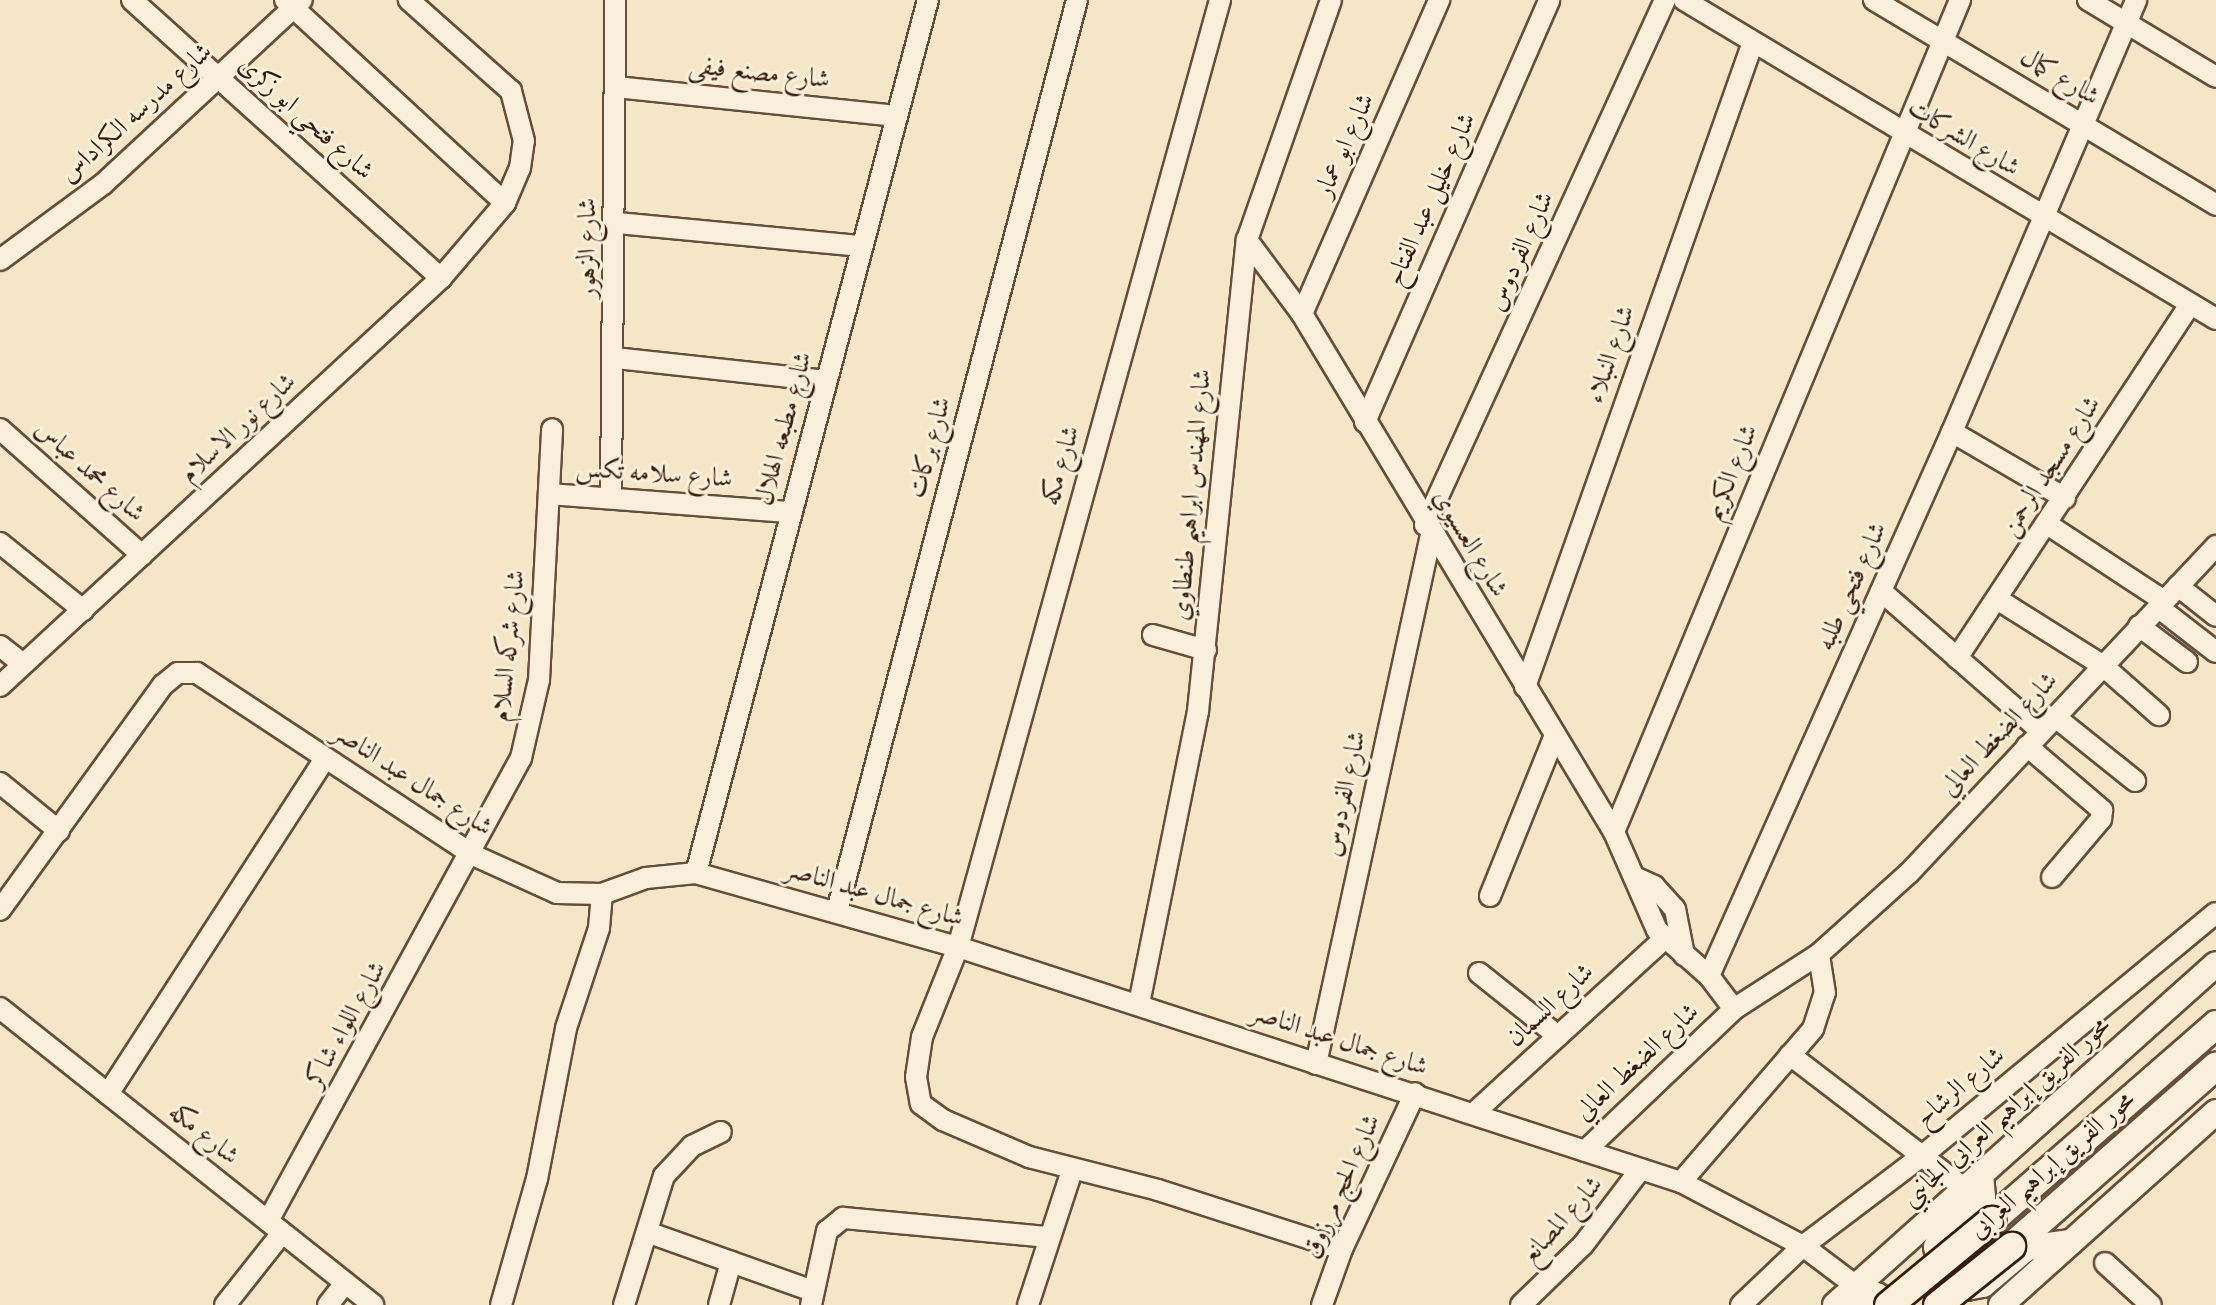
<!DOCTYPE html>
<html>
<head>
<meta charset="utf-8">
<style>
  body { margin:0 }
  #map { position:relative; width:2216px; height:1305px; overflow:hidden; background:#f6e6c8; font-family:"Sorts Mill Goudy",Amiri,serif }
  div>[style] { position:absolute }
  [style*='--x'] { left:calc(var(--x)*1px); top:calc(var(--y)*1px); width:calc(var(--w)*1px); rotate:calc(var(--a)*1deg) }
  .roads { filter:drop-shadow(2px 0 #654e3a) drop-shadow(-2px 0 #654e3a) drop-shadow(0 2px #654e3a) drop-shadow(0 -2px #654e3a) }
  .minor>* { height:20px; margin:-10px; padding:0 10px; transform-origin:10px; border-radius:10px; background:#f9efdb }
  .tertiary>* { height:24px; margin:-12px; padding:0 12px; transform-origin:12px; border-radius:12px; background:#f9efdb }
  .secondary>* { height:27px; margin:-13.5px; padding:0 13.5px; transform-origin:13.5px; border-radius:13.5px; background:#f9efdb }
  .bridges { filter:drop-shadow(2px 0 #351c0a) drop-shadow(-2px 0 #351c0a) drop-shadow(0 2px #351c0a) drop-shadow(0 -2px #351c0a) }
  .secondary-bridge>* { height:27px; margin:-13.5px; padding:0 13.5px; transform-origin:13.5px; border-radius:13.5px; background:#f9efdb }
  span { translate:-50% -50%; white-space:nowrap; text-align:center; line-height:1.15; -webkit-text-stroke:6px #f9efdb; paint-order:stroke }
  .street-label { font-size:26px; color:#351c0a }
</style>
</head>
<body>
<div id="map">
  <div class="roads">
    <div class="minor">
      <div style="--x:132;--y:0;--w:416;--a:42"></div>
      <div style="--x:285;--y:0;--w:299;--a:42.7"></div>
      <div style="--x:1220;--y:0;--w:983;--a:105.46"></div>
      <div style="--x:958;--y:947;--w:97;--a:111.8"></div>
      <div style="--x:922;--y:1037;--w:40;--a:98.5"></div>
      <div style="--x:916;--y:1077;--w:27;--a:80"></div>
      <div style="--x:921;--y:1104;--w:27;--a:36"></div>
      <div style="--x:943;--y:1120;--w:94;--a:23.3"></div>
      <div style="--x:1029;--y:1157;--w:133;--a:14.3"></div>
      <div style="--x:1158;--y:1190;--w:193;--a:17.8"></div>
      <div style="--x:1684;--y:0;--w:620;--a:30.95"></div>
      <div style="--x:1874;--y:0;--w:399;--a:30.9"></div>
      <div style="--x:2088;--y:0;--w:149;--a:31"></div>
      <div style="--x:616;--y:87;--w:282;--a:5.9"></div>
      <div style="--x:617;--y:223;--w:246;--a:5.4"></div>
      <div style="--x:1247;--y:240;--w:92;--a:53.4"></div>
      <div style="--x:1302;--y:314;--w:605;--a:58.94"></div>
      <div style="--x:1614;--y:832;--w:107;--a:66.3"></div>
      <div style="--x:1657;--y:930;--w:69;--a:41.5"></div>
      <div style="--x:1709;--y:976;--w:41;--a:52.9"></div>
      <div style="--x:0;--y:260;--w:128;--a:-36.4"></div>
      <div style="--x:103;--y:184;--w:271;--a:-42.8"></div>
      <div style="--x:1302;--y:314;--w:343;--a:-66.4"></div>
      <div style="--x:615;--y:358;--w:212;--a:6.2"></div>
      <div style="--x:1365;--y:422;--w:460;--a:-66.4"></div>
      <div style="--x:0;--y:429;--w:190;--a:41.6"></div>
      <div style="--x:1952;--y:432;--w:131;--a:30.3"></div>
      <div style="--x:549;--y:494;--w:243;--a:4.3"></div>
      <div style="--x:611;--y:497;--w:497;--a:-89.5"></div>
      <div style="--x:2047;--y:524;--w:140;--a:33.3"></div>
      <div style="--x:1425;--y:525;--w:577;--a:-65.43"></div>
      <div style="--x:0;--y:543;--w:107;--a:38.9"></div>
      <div style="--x:2178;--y:586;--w:48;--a:38.3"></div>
      <div style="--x:1881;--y:591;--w:213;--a:41.2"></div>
      <div style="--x:1997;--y:599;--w:124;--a:32.2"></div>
      <div style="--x:2102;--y:665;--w:76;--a:41.3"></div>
      <div style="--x:2158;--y:607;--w:73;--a:37.8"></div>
      <div style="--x:2139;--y:626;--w:60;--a:36.9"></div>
      <div style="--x:1153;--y:635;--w:55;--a:15.8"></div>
      <div style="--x:0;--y:646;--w:29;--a:38"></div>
      <div style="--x:1957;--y:658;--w:423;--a:-56.6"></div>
      <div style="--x:0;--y:686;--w:601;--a:-42.77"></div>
      <div style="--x:441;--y:278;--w:99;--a:-49.5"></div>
      <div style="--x:505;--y:203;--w:38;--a:-67"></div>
      <div style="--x:520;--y:168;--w:27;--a:-82"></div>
      <div style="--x:524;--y:141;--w:52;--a:-104.6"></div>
      <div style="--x:511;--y:91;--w:137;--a:-138.3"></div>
      <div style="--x:1525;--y:687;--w:684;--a:-70.53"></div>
      <div style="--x:2054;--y:716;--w:104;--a:38.7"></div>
      <div style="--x:2027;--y:746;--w:99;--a:40.5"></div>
      <div style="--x:2102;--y:810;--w:9;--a:96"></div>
      <div style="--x:2101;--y:819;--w:76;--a:130.2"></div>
      <div style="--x:0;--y:783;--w:76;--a:39.1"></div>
      <div style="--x:1614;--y:832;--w:901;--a:-67.42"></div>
      <div style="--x:696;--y:873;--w:903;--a:-75.12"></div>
      <div style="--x:1639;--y:879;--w:17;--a:25"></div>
      <div style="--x:1654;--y:886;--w:31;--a:48"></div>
      <div style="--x:1675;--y:909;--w:47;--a:78.9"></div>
      <div style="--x:1490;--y:896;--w:174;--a:-68"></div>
      <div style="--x:0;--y:910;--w:278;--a:-54.1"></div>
      <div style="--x:163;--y:685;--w:19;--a:-39"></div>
      <div style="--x:178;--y:673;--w:19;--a:0"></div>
      <div style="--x:197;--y:673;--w:331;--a:33.4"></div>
      <div style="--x:473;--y:855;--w:92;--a:24.3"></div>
      <div style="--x:557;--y:893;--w:45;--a:1.3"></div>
      <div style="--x:602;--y:894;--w:47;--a:-20"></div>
      <div style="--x:646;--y:878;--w:50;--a:-5.7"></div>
      <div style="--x:696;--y:873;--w:272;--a:15.8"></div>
      <div style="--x:958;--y:947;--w:760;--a:18.01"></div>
      <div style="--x:1681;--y:1182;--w:138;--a:27.7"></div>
      <div style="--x:1803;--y:1246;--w:66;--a:37"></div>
      <div style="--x:1856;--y:1286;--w:21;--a:67"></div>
      <div style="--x:837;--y:911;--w:942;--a:-75.24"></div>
      <div style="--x:1479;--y:973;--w:101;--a:38.6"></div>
      <div style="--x:1709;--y:976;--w:596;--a:-65.93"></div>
      <div style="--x:1952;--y:432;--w:470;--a:-66.9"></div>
      <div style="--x:1139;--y:1004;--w:299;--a:-78.6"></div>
      <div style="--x:1198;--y:711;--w:474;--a:-84.1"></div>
      <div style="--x:1247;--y:240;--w:254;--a:-70.7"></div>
      <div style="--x:0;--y:1008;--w:477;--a:38.5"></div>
      <div style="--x:1790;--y:1055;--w:220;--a:37.4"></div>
      <div style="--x:1316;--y:1064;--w:541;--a:-77.74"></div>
      <div style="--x:108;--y:1094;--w:400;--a:-57.1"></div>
      <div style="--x:1474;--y:1113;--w:259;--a:-42.5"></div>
      <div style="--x:1585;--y:1151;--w:206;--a:-43.6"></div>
      <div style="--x:1734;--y:1009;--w:101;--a:-32.9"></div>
      <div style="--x:1819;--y:954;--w:121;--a:-42"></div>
      <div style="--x:1909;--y:873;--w:449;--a:-46.8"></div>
      <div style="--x:1681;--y:1182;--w:202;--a:-49.2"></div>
      <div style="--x:1813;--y:1029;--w:38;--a:-72"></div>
      <div style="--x:1825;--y:993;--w:39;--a:-99"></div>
      <div style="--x:268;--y:1221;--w:528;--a:-61.35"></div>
      <div style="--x:521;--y:758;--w:80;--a:-77"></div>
      <div style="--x:539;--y:680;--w:251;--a:-87"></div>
      <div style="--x:647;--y:1232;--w:176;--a:19.6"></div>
      <div style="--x:2105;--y:1263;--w:62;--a:42.4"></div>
      <div style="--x:1856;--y:1286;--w:24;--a:19"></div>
      <div style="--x:1879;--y:1294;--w:16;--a:45"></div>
      <div style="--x:225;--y:1305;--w:92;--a:-51.6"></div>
      <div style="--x:328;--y:1305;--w:28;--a:-52"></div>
      <div style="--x:501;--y:1305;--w:131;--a:-74.1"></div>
      <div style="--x:537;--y:1179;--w:154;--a:-79.1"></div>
      <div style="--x:566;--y:1028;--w:105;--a:-71.7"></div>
      <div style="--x:599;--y:928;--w:34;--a:-85"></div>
      <div style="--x:624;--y:1305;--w:135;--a:-72.8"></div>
      <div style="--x:664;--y:1176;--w:41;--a:-47"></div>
      <div style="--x:692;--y:1146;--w:32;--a:-26"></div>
      <div style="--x:719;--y:1305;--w:45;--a:-74.4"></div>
      <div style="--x:811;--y:1305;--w:76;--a:-77.8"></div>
      <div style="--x:827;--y:1231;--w:21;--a:-39"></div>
      <div style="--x:843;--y:1218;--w:205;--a:5.3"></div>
      <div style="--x:1028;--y:1305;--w:142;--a:-71.9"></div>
      <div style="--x:1322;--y:1305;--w:59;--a:-70.3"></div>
      <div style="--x:1342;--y:1249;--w:172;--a:-64.9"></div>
      <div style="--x:1521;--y:1305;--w:86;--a:-44.1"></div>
      <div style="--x:1583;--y:1245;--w:94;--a:-52.8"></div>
      <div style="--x:1741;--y:1305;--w:86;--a:-43.6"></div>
      <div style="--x:1803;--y:1246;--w:149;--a:-37.1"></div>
      <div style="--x:1922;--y:1156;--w:381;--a:-39.6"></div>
    </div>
    <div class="tertiary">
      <div style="--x:1981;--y:1174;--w:23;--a:85"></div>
      <div style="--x:1983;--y:1197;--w:56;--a:137.2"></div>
      <div style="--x:1942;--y:1235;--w:13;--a:117"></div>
      <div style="--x:1936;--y:1247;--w:13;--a:77"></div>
      <div style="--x:1939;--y:1260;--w:39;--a:46"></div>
      <div style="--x:1966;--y:1288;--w:17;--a:-10"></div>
      <div style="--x:1983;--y:1285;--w:57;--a:-40.1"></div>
      <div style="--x:2027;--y:1248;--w:42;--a:-8.1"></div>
      <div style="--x:1835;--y:1305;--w:511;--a:-41.83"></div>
      <div style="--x:2001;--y:1305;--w:289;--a:-41.9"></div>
    </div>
    <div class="secondary">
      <div style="--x:1991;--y:1220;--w:298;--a:-41.1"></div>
      <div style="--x:2011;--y:1246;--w:273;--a:-41.4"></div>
    </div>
  </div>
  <div class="bridges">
    <div class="secondary-bridge">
      <div style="--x:1888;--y:1305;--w:134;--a:-39.5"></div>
      <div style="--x:1937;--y:1305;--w:95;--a:-38.6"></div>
    </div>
  </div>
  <div class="street-label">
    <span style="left:759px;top:74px;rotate:6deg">شارع مصنع فيفى</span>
    <span style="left:2059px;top:78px;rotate:31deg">شارع كمال</span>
    <span style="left:137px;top:114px;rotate:-42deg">شارع مدرسه الكراداس</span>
    <span style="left:305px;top:119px;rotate:42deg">شارع فتحي ابو زكرى</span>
    <span style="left:1963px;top:139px;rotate:31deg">شارع الشركات</span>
    <span style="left:1346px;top:146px;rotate:-66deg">شارع ابو عمار</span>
    <span style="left:1432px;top:200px;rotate:-66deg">شارع خليل عبد الفتاح</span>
    <span style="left:589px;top:248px;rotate:-90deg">شارع الزهور</span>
    <span style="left:1522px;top:252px;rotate:-66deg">شارع الفردوس</span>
    <span style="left:1612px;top:355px;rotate:-71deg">شارع النبلاء</span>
    <span style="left:239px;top:429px;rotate:-43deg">شارع نور الاسلام</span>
    <span style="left:785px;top:429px;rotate:-75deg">شارع مطبعه الهلال</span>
    <span style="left:931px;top:448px;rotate:-75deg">شارع بركات</span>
    <span style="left:1062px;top:466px;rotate:-74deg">شارع مكه</span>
    <span style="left:2052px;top:467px;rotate:-57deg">شارع مسجد الرحمن</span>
    <span style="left:89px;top:472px;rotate:42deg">شارع محمد عباس</span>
    <span style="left:1733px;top:473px;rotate:-68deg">شارع الكريم</span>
    <span style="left:654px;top:475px;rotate:4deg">شارع سلامه تكس</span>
    <span style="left:1193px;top:495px;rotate:-85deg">شارع المهندس ابراهيم طنطاوي</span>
    <span style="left:1469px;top:544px;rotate:59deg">شارع العسيوي</span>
    <span style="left:1853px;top:587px;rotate:-66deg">شارع فتحي طلبه</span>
    <span style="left:510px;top:646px;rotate:-84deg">شارع شركه السلام</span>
    <span style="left:2000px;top:735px;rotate:-47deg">شارع الضغط العالي</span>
    <span style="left:412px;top:781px;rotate:33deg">شارع جمال عبد الناصر</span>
    <span style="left:1346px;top:794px;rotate:-78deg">شارع الفردوس</span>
    <span style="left:874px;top:895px;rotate:16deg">شارع جمال عبد الناصر</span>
    <span style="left:1551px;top:1006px;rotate:-43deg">شارع السمان</span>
    <span style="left:347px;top:1025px;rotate:-61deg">شارع اللواء شاكر</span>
    <span style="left:1339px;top:1041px;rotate:18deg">شارع جمال عبد الناصر</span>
    <span style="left:1638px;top:1063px;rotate:-43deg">شارع الضغط العالي</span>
    <span style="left:1961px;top:1088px;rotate:-40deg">شارع الرشاح</span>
    <span style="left:2007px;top:1113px;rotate:-42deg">محور الفريق إبراهيم العرابى الجانبي</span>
    <span style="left:203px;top:1135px;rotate:39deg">شارع مكه</span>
    <span style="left:2053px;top:1166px;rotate:-41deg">محور الفريق إبراهيم العرابى</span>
    <span style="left:1343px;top:1187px;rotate:-66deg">شارع الحج مرزوق</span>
    <span style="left:1563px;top:1221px;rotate:-48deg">شارع المصانع</span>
  </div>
</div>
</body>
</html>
